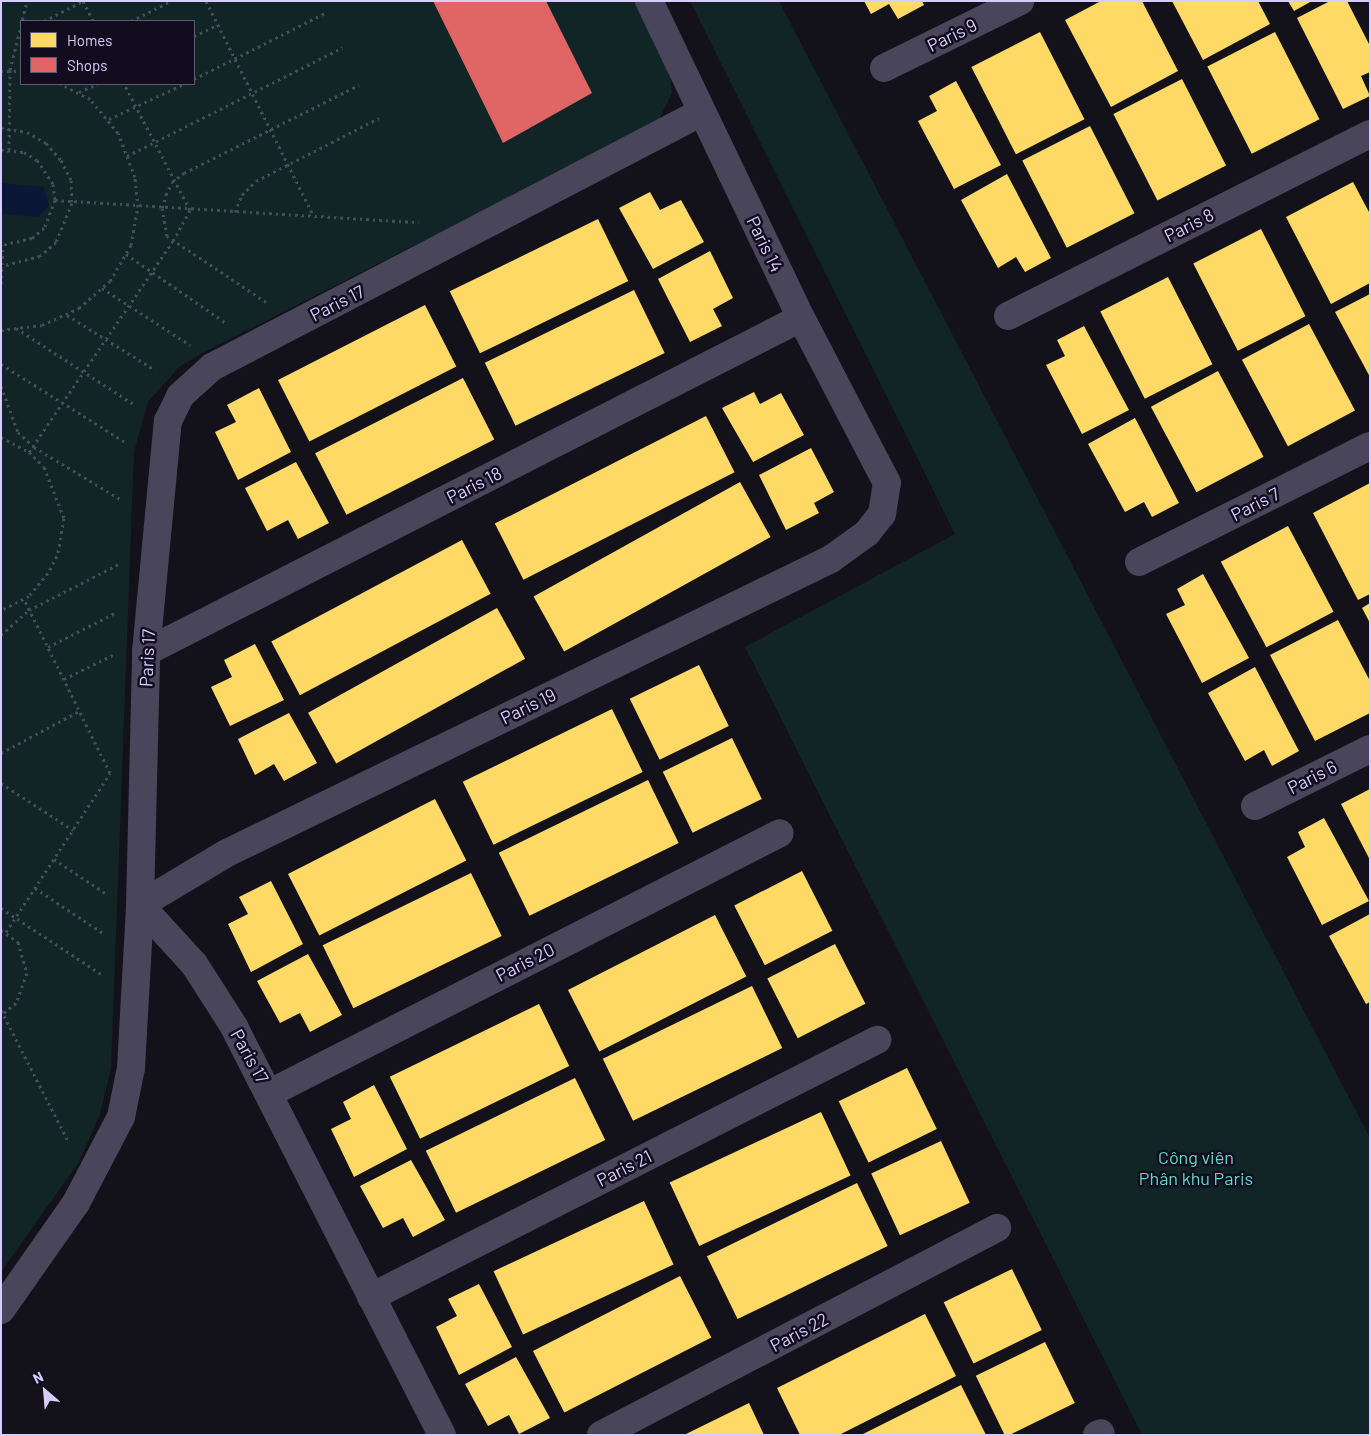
<!DOCTYPE html>
<html>
<head>
<meta charset="utf-8">
<style>
  body { margin:0 }
  #map { position:relative; width:1371px; height:1436px; overflow:hidden; background:#13111a; font-family:Barlow,sans-serif }
  div>[style] { position:absolute }
  [style*='--x'] { left:calc(var(--x)*1px); top:calc(var(--y)*1px); width:calc(var(--w)*1px); rotate:calc(var(--a)*1deg) }
  .green>* { inset:0; background:#112426 }
  .water>* { inset:0; background:#0c1637 }
  .homes>* { inset:0; background:#ffd966; transform-origin:0 0 }
  .shops>* { inset:0; background:#e06666 }
  .path>* { height:3px; margin-top:-1.5px; transform-origin:0; background:repeating-linear-gradient(90deg,#444e5b 0 2.5px,transparent 0 6.5px) }
  .minor>* { height:28px; margin:-14px; padding:0 14px; transform-origin:14px; border-radius:14px; background:#49465b }
  span { translate:-50% -50%; white-space:nowrap; text-align:center; line-height:1.15; -webkit-text-stroke:5px #120d1e; paint-order:stroke }
  .street-label { font-size:18px; color:#d7cdfd }
  .park-label { font-size:18px; color:#5dd9c6 }
  .frame { position:absolute; inset:0; border:2px solid #d7cdfd; pointer-events:none }
  .legend { position:absolute; left:20px; top:20px; width:175px; height:65px; box-sizing:border-box; background:#120d1e; border:1px solid #615a77; margin:0; padding:6px 9px; list-style:none; font-size:15px; color:#d7cdfd }
  .legend li { display:flex; align-items:center; gap:10px; height:25px }
  .legend b { width:25px; border:1px solid #615a77 }
  .north { position:absolute; left:20px; top:1366px; width:50px; height:50px; -webkit-text-stroke:4px #120d1e; paint-order:stroke; rotate:333deg; font-size:14px; font-weight:700; line-height:20px; text-align:center; color:#d7cdfd }
  .north::after { content:''; display:block; margin:auto; width:18px; height:22px; background:#d7cdfd; clip-path:polygon(50% 0,100% 100%,50% 72%,0 100%) }
</style>
</head>
<body>
<div id="map">
  <div class="green">
    <div style="clip-path:polygon(evenodd,1px 1px,634px 1px,670px 74px,672px 93px,658px 122px,206px 351px,179px 367px,148px 402px,134px 452px,111px 1069px,100px 1114px,79px 1162px,1px 1272px,1px 1px,21px 21px,194px 21px,194px 84px,21px 84px,21px 21px)"></div>
    <div style="clip-path:polygon(690px 1px,779px 1px,1370px 1138px,1370px 1435px,1142px 1435px,745px 647px,955px 534px)"></div>
  </div>
  <div class="water">
    <div style="clip-path:polygon(1px 183px,43px 187px,49px 205px,39px 217px,1px 214px)"></div>
  </div>
  <div class="homes">
    <div style="clip-path:polygon(864px 1px,922px 1px,924px 5px,898px 19px,889px 4px,871px 14px)"></div>
    <div style="clip-path:polygon(1101px 1px,1142px 1px,1178px 71px,1111px 107px,1065px 20px)"></div>
    <div style="clip-path:polygon(1172px 1px,1258px 1px,1270px 24px,1203px 60px)"></div>
    <div style="clip-path:polygon(1288px 1px,1312px 1px,1294px 11px)"></div>
    <div style="clip-path:polygon(1330px 1px,1347px 1px,1370px 46px,1370px 72px,1361px 76px,1370px 96px,1343px 109px,1297px 18px)"></div>
    <div style="left:1040px;top:32px;width:98px;height:77px;rotate:63deg"></div>
    <div style="left:1275px;top:32px;width:98px;height:76px;rotate:63deg"></div>
    <div style="left:1182px;top:79px;width:97px;height:77px;rotate:63deg"></div>
    <div style="clip-path:polygon(956px 81px,1001px 165px,954px 189px,918px 121px,937px 111px,929px 96px)"></div>
    <div style="left:1090px;top:126px;width:98px;height:76px;rotate:63deg"></div>
    <div style="clip-path:polygon(1007px 174px,1051px 258px,1025px 272px,1016px 257px,998px 268px,961px 200px)"></div>
    <div style="clip-path:polygon(1353px 182px,1370px 214px,1370px 283px,1331px 304px,1286px 217px)"></div>
    <div style="clip-path:polygon(650px 192px,660px 210px,681px 200px,704px 242px,653px 269px,619px 208px)"></div>
    <div style="left:598px;top:219px;width:69px;height:165px;rotate:64deg"></div>
    <div style="left:1261px;top:229px;width:98px;height:76px;rotate:63deg"></div>
    <div style="clip-path:polygon(710px 251px,733px 298px,713px 309px,722px 326px,690px 342px,658px 279px)"></div>
    <div style="left:1168px;top:277px;width:98px;height:76px;rotate:63deg"></div>
    <div style="left:634px;top:290px;width:70px;height:166px;rotate:64deg"></div>
    <div style="clip-path:polygon(1370px 294px,1370px 377px,1335px 312px)"></div>
    <div style="left:425px;top:305px;width:69px;height:165px;rotate:63deg"></div>
    <div style="left:1309px;top:324px;width:98px;height:76px;rotate:62deg"></div>
    <div style="clip-path:polygon(1084px 326px,1129px 410px,1082px 434px,1046px 365px,1065px 356px,1057px 340px)"></div>
    <div style="left:1218px;top:371px;width:97px;height:76px;rotate:62deg"></div>
    <div style="left:463px;top:378px;width:69px;height:166px;rotate:63deg"></div>
    <div style="clip-path:polygon(259px 388px,291px 452px,238px 480px,215px 432px,236px 422px,227px 405px)"></div>
    <div style="clip-path:polygon(754px 392px,760px 404px,781px 393px,804px 435px,753px 462px,722px 408px)"></div>
    <div style="left:706px;top:416px;width:63px;height:237px;rotate:63deg"></div>
    <div style="clip-path:polygon(1135px 418px,1179px 503px,1152px 517px,1144px 502px,1125px 512px,1088px 444px)"></div>
    <div style="clip-path:polygon(811px 448px,834px 492px,814px 503px,819px 513px,786px 530px,759px 475px)"></div>
    <div style="clip-path:polygon(296px 462px,329px 523px,298px 539px,288px 520px,267px 531px,245px 488px)"></div>
    <div style="left:740px;top:482px;width:63px;height:236px;rotate:61deg"></div>
    <div style="clip-path:polygon(1370px 483px,1370px 594px,1358px 600px,1313px 513px)"></div>
    <div style="left:1288px;top:526px;width:97px;height:76px;rotate:62deg"></div>
    <div style="left:462px;top:540px;width:61px;height:216px;rotate:62deg"></div>
    <div style="clip-path:polygon(1203px 574px,1249px 658px,1202px 683px,1166px 614px,1185px 605px,1177px 589px)"></div>
    <div style="clip-path:polygon(1370px 603px,1370px 623px,1362px 608px)"></div>
    <div style="left:497px;top:608px;width:58px;height:216px;rotate:61deg"></div>
    <div style="clip-path:polygon(1338px 620px,1370px 681px,1370px 713px,1315px 741px,1270px 655px)"></div>
    <div style="clip-path:polygon(255px 644px,284px 700px,230px 726px,211px 687px,232px 677px,224px 660px)"></div>
    <div style="left:699px;top:665px;width:68px;height:77px;rotate:64deg"></div>
    <div style="clip-path:polygon(1255px 667px,1299px 751px,1272px 766px,1264px 750px,1245px 761px,1208px 693px)"></div>
    <div style="left:612px;top:709px;width:70px;height:166px;rotate:64deg"></div>
    <div style="clip-path:polygon(289px 713px,317px 763px,284px 781px,274px 764px,255px 775px,238px 739px)"></div>
    <div style="left:732px;top:738px;width:68px;height:77px;rotate:64deg"></div>
    <div style="left:648px;top:780px;width:70px;height:166px;rotate:64deg"></div>
    <div style="clip-path:polygon(1370px 789px,1370px 860px,1341px 804px)"></div>
    <div style="left:435px;top:799px;width:69px;height:165px;rotate:63deg"></div>
    <div style="clip-path:polygon(1324px 818px,1369px 901px,1322px 925px,1287px 857px,1305px 847px,1298px 832px)"></div>
    <div style="left:802px;top:871px;width:67px;height:76px;rotate:63deg"></div>
    <div style="left:471px;top:873px;width:70px;height:165px;rotate:64deg"></div>
    <div style="clip-path:polygon(271px 881px,303px 944px,251px 972px,228px 924px,248px 914px,239px 897px)"></div>
    <div style="clip-path:polygon(1370px 914px,1370px 1002px,1366px 1004px,1329px 936px)"></div>
    <div style="left:715px;top:915px;width:69px;height:165px;rotate:63deg"></div>
    <div style="left:835px;top:944px;width:67px;height:76px;rotate:63deg"></div>
    <div style="clip-path:polygon(308px 954px,342px 1015px,310px 1032px,300px 1013px,280px 1023px,257px 981px)"></div>
    <div style="left:752px;top:986px;width:69px;height:166px;rotate:64deg"></div>
    <div style="left:539px;top:1004px;width:69px;height:166px;rotate:64deg"></div>
    <div style="left:907px;top:1068px;width:68px;height:76px;rotate:64deg"></div>
    <div style="left:575px;top:1078px;width:69px;height:166px;rotate:64deg"></div>
    <div style="clip-path:polygon(374px 1085px,407px 1149px,354px 1177px,331px 1129px,351px 1119px,343px 1102px)"></div>
    <div style="left:821px;top:1112px;width:70px;height:167px;rotate:65deg"></div>
    <div style="left:941px;top:1141px;width:68px;height:77px;rotate:65deg"></div>
    <div style="clip-path:polygon(411px 1160px,445px 1220px,413px 1237px,403px 1218px,383px 1228px,360px 1186px)"></div>
    <div style="left:857px;top:1183px;width:70px;height:167px;rotate:64deg"></div>
    <div style="left:644px;top:1201px;width:70px;height:166px;rotate:65deg"></div>
    <div style="left:1012px;top:1269px;width:68px;height:76px;rotate:64deg"></div>
    <div style="left:680px;top:1276px;width:69px;height:165px;rotate:63deg"></div>
    <div style="clip-path:polygon(479px 1284px,512px 1347px,459px 1375px,436px 1327px,457px 1316px,448px 1299px)"></div>
    <div style="clip-path:polygon(925px 1314px,956px 1376px,839px 1435px,800px 1435px,777px 1388px)"></div>
    <div style="left:1045px;top:1342px;width:68px;height:77px;rotate:64deg"></div>
    <div style="clip-path:polygon(516px 1357px,550px 1418px,519px 1434px,509px 1415px,488px 1426px,465px 1384px)"></div>
    <div style="clip-path:polygon(961px 1385px,986px 1435px,861px 1435px)"></div>
    <div style="clip-path:polygon(749px 1403px,764px 1435px,684px 1435px)"></div>
  </div>
  <div class="shops">
    <div style="clip-path:polygon(433px 1px,546px 1px,592px 93px,503px 143px)"></div>
  </div>
  <div class="path">
    <div style="--x:83;--y:1;--w:22;--a:63"></div>
    <div style="--x:206;--y:1;--w:239;--a:63.4"></div>
    <div style="--x:44;--y:21;--w:44;--a:-27.1"></div>
    <div style="--x:131;--y:21;--w:45;--a:-26.6"></div>
    <div style="--x:194;--y:36;--w:26;--a:-25"></div>
    <div style="--x:1;--y:71;--w:20;--a:0"></div>
    <div style="--x:194;--y:79;--w:147;--a:-26.7"></div>
    <div style="--x:79;--y:92;--w:20;--a:-24"></div>
    <div style="--x:109;--y:119;--w:83;--a:-25"></div>
    <div style="--x:1;--y:128;--w:26;--a:9"></div>
    <div style="--x:27;--y:132;--w:22;--a:30"></div>
    <div style="--x:46;--y:143;--w:23;--a:49"></div>
    <div style="--x:61;--y:160;--w:22;--a:63"></div>
    <div style="--x:71;--y:180;--w:23;--a:88"></div>
    <div style="--x:72;--y:203;--w:42;--a:112.3"></div>
    <div style="--x:56;--y:242;--w:21;--a:139"></div>
    <div style="--x:40;--y:256;--w:40;--a:165.6"></div>
    <div style="--x:1;--y:150;--w:23;--a:5"></div>
    <div style="--x:24;--y:152;--w:15;--a:32"></div>
    <div style="--x:37;--y:160;--w:29;--a:56"></div>
    <div style="--x:53;--y:184;--w:16;--a:83"></div>
    <div style="--x:55;--y:200;--w:30;--a:111"></div>
    <div style="--x:44;--y:228;--w:16;--a:140"></div>
    <div style="--x:32;--y:238;--w:32;--a:167"></div>
    <div style="--x:9;--y:150;--w:80;--a:-89.3"></div>
    <div style="--x:10;--y:70;--w:71;--a:-76.2"></div>
    <div style="--x:127;--y:156;--w:241;--a:-26.7"></div>
    <div style="--x:55;--y:200;--w:364;--a:3.5"></div>
    <div style="--x:235;--y:212;--w:18;--a:-68"></div>
    <div style="--x:242;--y:195;--w:20;--a:-45"></div>
    <div style="--x:256;--y:181;--w:138;--a:-27.1"></div>
    <div style="--x:126;--y:254;--w:121;--a:34.6"></div>
    <div style="--x:1;--y:284;--w:39;--a:-87"></div>
    <div style="--x:102;--y:288;--w:105;--a:32.9"></div>
    <div style="--x:266;--y:302;--w:119;--a:-146.3"></div>
    <div style="--x:167;--y:236;--w:28;--a:-100"></div>
    <div style="--x:162;--y:208;--w:14;--a:-73"></div>
    <div style="--x:166;--y:195;--w:14;--a:-65"></div>
    <div style="--x:172;--y:182;--w:15;--a:-37"></div>
    <div style="--x:184;--y:173;--w:196;--a:-26.7"></div>
    <div style="--x:67;--y:315;--w:104;--a:32"></div>
    <div style="--x:16;--y:328;--w:142;--a:32.9"></div>
    <div style="--x:1;--y:330;--w:41;--a:-7"></div>
    <div style="--x:42;--y:325;--w:41;--a:-24.7"></div>
    <div style="--x:79;--y:308;--w:41;--a:-41.1"></div>
    <div style="--x:110;--y:281;--w:42;--a:-59.7"></div>
    <div style="--x:131;--y:245;--w:39;--a:-80"></div>
    <div style="--x:138;--y:207;--w:30;--a:-96"></div>
    <div style="--x:135;--y:177;--w:47;--a:-111.1"></div>
    <div style="--x:118;--y:133;--w:44;--a:-129.5"></div>
    <div style="--x:90;--y:99;--w:33;--a:-153"></div>
    <div style="--x:1;--y:364;--w:146;--a:32.2"></div>
    <div style="--x:1;--y:386;--w:49;--a:69.7"></div>
    <div style="--x:18;--y:432;--w:22;--a:43"></div>
    <div style="--x:34;--y:447;--w:103;--a:31.1"></div>
    <div style="--x:1;--y:437;--w:32;--a:28"></div>
    <div style="--x:29;--y:452;--w:21;--a:45"></div>
    <div style="--x:44;--y:467;--w:55;--a:68.6"></div>
    <div style="--x:64;--y:518;--w:39;--a:100"></div>
    <div style="--x:57;--y:556;--w:19;--a:118"></div>
    <div style="--x:48;--y:573;--w:30;--a:130"></div>
    <div style="--x:29;--y:596;--w:31;--a:153"></div>
    <div style="--x:29;--y:452;--w:255;--a:-55.7"></div>
    <div style="--x:173;--y:241;--w:35;--a:-61"></div>
    <div style="--x:190;--y:210;--w:142;--a:-117.6"></div>
    <div style="--x:1;--y:635;--w:38;--a:-42"></div>
    <div style="--x:29;--y:610;--w:101;--a:-27.1"></div>
    <div style="--x:48;--y:647;--w:77;--a:-26.9"></div>
    <div style="--x:64;--y:679;--w:57;--a:-26.1"></div>
    <div style="--x:1;--y:753;--w:89;--a:-28.3"></div>
    <div style="--x:1;--y:783;--w:86;--a:33.1"></div>
    <div style="--x:54;--y:859;--w:61;--a:33.7"></div>
    <div style="--x:35;--y:888;--w:82;--a:33.5"></div>
    <div style="--x:1;--y:908;--w:120;--a:33.4"></div>
    <div style="--x:1;--y:930;--w:21;--a:35"></div>
    <div style="--x:18;--y:942;--w:32;--a:74"></div>
    <div style="--x:27;--y:973;--w:32;--a:110"></div>
    <div style="--x:16;--y:1003;--w:18;--a:142"></div>
    <div style="--x:6;--y:932;--w:190;--a:-56.8"></div>
    <div style="--x:110;--y:773;--w:194;--a:-116.3"></div>
    <div style="--x:1;--y:1010;--w:149;--a:62.9"></div>
  </div>
  <div class="minor">
    <div style="--x:884;--y:68;--w:152;--a:-26.2"></div>
    <div style="--x:1008;--y:316;--w:405;--a:-26.7"></div>
    <div style="--x:1139;--y:562;--w:258;--a:-26.7"></div>
    <div style="--x:146;--y:652;--w:735;--a:-27.02"></div>
    <div style="--x:1255;--y:806;--w:128;--a:-26.4"></div>
    <div style="--x:270;--y:1093;--w:572;--a:-27.01"></div>
    <div style="--x:371;--y:1297;--w:568;--a:-26.93"></div>
    <div style="--x:1;--y:1310;--w:131;--a:-55"></div>
    <div style="--x:76;--y:1203;--w:97;--a:-62.4"></div>
    <div style="--x:121;--y:1117;--w:50;--a:-78.5"></div>
    <div style="--x:131;--y:1068;--w:163;--a:-86.8"></div>
    <div style="--x:140;--y:905;--w:101;--a:-30.9"></div>
    <div style="--x:227;--y:853;--w:672;--a:-25.95"></div>
    <div style="--x:831;--y:559;--w:44;--a:-35.8"></div>
    <div style="--x:867;--y:533;--w:24;--a:-52"></div>
    <div style="--x:882;--y:514;--w:31;--a:-81"></div>
    <div style="--x:887;--y:483;--w:186;--a:-117.5"></div>
    <div style="--x:801;--y:318;--w:352;--a:-115.6"></div>
    <div style="--x:442;--y:1435;--w:457;--a:-117"></div>
    <div style="--x:235;--y:1028;--w:76;--a:-122.6"></div>
    <div style="--x:194;--y:964;--w:80;--a:-132.5"></div>
    <div style="--x:140;--y:905;--w:253;--a:-88.6"></div>
    <div style="--x:146;--y:652;--w:232;--a:-84.6"></div>
    <div style="--x:168;--y:421;--w:28;--a:-64"></div>
    <div style="--x:180;--y:396;--w:43;--a:-42.2"></div>
    <div style="--x:212;--y:367;--w:550;--a:-27.5"></div>
    <div style="--x:601;--y:1435;--w:447;--a:-27.6"></div>
    <div style="--x:1097;--y:1435;--w:4;--a:-27"></div>
  </div>
  <div class="street-label">
    <span style="left:952px;top:35px;rotate:-26deg">Paris 9</span>
    <span style="left:1189px;top:225px;rotate:-27deg">Paris 8</span>
    <span style="left:765px;top:244px;rotate:64deg">Paris 14</span>
    <span style="left:337px;top:303px;rotate:-27deg">Paris 17</span>
    <span style="left:474px;top:485px;rotate:-27deg">Paris 18</span>
    <span style="left:1255px;top:504px;rotate:-27deg">Paris 7</span>
    <span style="left:147px;top:658px;rotate:-87deg">Paris 17</span>
    <span style="left:528px;top:706px;rotate:-26deg">Paris 19</span>
    <span style="left:1312px;top:777px;rotate:-27deg">Paris 6</span>
    <span style="left:525px;top:962px;rotate:-27deg">Paris 20</span>
    <span style="left:250px;top:1056px;rotate:61deg">Paris 17</span>
    <span style="left:624px;top:1168px;rotate:-27deg">Paris 21</span>
    <span style="left:799px;top:1332px;rotate:-28deg">Paris 22</span>
  </div>
  <div class="park-label">
    <span style="left:1196px;top:1168px">Công viên<br>Phân khu Paris</span>
  </div>
  <div class="frame"></div>
  <ul class="legend">
  <li><b style="height:14px;background:#ffd966"></b>Homes</li>
  <li><b style="height:14px;background:#e06666"></b>Shops</li>
  </ul>
  <div class="north">N</div>
</div>
</body>
</html>
